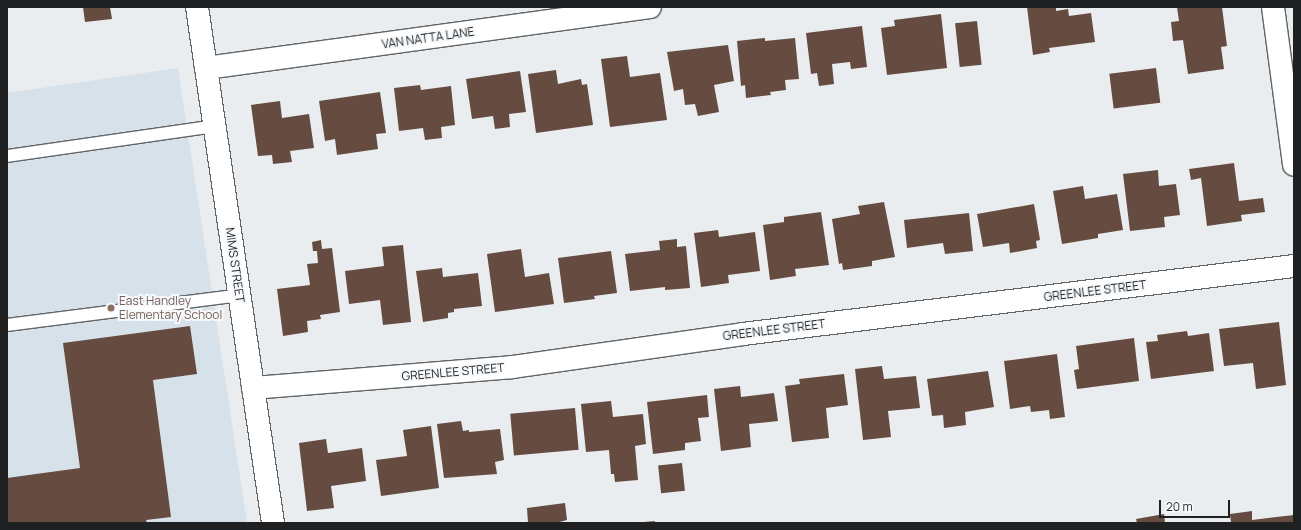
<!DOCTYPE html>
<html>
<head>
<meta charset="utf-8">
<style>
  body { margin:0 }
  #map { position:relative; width:1301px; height:530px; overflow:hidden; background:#e9edef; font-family:Manrope,sans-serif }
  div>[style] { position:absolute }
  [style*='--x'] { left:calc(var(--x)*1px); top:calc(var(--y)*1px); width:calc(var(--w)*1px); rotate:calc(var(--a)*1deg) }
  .built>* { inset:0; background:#d7e1e9 }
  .building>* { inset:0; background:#664b41; transform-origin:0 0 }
  .roads { filter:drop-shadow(1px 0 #616466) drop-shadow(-1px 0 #616466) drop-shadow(0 1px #616466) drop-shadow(0 -1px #616466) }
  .service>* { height:12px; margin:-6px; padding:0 6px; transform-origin:6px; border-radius:6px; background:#fff }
  .minor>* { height:22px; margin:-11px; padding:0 11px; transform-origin:11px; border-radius:11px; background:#fff }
  .tertiary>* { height:22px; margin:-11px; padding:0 11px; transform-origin:11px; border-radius:11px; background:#fff }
  .dots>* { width:11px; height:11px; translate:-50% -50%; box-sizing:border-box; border:2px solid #f7fafd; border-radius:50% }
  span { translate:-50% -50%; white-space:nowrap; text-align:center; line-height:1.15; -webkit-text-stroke:4px #f7fafd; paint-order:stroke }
  .street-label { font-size:12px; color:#1f2021 }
  .education-label { font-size:12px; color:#785e54 }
  .left { translate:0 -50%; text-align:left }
  .frame { position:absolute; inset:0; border:8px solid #1f2021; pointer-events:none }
  .scale { position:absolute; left:1159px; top:500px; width:71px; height:18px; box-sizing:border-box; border:2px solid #1f2021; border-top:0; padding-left:5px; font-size:12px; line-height:14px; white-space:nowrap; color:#1f2021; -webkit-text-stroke:3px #f7fafd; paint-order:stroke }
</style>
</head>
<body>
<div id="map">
  <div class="built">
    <div style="clip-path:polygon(178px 68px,247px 523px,7px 523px,7px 93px)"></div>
  </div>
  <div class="building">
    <div style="clip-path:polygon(83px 7px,110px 7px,112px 19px,85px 22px)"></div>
    <div style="clip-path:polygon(1027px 7px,1056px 7px,1056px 11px,1068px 9px,1069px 16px,1091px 13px,1095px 42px,1049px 48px,1050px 52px,1033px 55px)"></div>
    <div style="clip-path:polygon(1177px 7px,1222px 7px,1227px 46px,1221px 47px,1224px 69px,1188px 74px,1183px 40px,1173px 41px,1171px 22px,1179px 21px)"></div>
    <div style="clip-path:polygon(941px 14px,947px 68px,887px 75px,881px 28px,895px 26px,894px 20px)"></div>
    <div style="left:977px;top:21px;width:44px;height:22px;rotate:84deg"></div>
    <div style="clip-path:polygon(862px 26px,867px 67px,851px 69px,850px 62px,832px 64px,834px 84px,819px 86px,817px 73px,811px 74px,806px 33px)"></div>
    <div style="clip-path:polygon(765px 38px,765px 41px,795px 38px,799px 79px,785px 80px,786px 90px,770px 92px,771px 95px,746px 98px,745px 85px,741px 86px,737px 41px)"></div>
    <div style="clip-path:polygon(728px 45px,734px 81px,714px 85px,719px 112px,698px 116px,695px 104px,685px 105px,683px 89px,674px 91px,667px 52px)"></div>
    <div style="clip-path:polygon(627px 56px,630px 77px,660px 73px,667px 120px,610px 127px,601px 59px)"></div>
    <div style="left:1156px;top:68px;width:35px;height:47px;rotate:83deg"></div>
    <div style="clip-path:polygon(556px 70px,558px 84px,581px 79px,582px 85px,587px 84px,593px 125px,536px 133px,528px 74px)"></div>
    <div style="clip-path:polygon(520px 71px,526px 112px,509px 114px,510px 127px,495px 129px,493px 116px,472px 119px,466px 79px)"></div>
    <div style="clip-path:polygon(420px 85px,421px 90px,451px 86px,455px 125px,441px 127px,442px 138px,425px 140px,423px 128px,399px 131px,394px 88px)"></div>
    <div style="clip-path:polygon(380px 92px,386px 133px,376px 134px,378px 149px,337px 155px,335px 139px,325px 141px,319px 101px)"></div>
    <div style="clip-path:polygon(280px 101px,282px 118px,309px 114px,314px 148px,290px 151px,292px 162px,273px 164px,272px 155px,258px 156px,251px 105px)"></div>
    <div style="clip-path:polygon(1234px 163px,1239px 201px,1263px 198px,1265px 212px,1241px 215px,1242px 221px,1207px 226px,1201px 178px,1191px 180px,1189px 169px)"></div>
    <div style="clip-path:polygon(1158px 170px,1159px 186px,1176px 184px,1180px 215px,1164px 217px,1165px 227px,1130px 231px,1123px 174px)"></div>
    <div style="clip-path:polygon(1083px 186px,1085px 199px,1117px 194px,1123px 230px,1098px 234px,1098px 238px,1062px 244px,1053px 191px)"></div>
    <div style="clip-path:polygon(884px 202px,895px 257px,872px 261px,872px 266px,843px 270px,842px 263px,839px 264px,832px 219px,860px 214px,858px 206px)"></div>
    <div style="clip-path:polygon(1034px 204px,1040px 240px,1036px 241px,1037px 248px,1010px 253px,1009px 243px,983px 247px,977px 214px)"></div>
    <div style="clip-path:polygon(821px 212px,829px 265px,795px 269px,796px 276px,770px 280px,763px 225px,784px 222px,784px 217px)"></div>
    <div style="clip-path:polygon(969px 213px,973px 251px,945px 254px,943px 243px,907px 248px,904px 220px)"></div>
    <div style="clip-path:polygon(718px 230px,719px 237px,755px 232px,760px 271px,728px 275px,729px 283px,701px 287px,694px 233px)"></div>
    <div style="clip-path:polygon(677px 239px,677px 247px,686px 246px,690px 288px,665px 290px,665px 287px,630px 291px,625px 254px,660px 250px,659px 241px)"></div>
    <div style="clip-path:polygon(321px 240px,322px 249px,332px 248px,340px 312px,320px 315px,321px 319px,307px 321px,308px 332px,283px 336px,277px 289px,310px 285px,307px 264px,318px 263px,317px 251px,313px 251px,312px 242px)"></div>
    <div style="clip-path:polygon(403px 245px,411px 322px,383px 325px,380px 300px,349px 304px,345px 271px,384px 266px,382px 247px)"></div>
    <div style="clip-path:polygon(521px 249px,525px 277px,549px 273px,554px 304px,495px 312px,487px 254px)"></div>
    <div style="clip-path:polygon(611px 251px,617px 293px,594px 296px,595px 299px,564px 303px,558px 258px)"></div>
    <div style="clip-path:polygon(442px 268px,443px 277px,478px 273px,482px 306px,454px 309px,454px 312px,448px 313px,448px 318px,423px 322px,416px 271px)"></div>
    <div style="clip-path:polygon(1279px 322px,1286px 385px,1256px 389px,1253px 363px,1224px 366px,1219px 329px)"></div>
    <div style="clip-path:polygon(190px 326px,197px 374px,153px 380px,171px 517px,146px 520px,147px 523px,7px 523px,7px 478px,80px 468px,63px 343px)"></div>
    <div style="clip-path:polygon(1187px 331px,1188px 336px,1209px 333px,1214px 371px,1151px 379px,1146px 342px,1158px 341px,1157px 335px)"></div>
    <div style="clip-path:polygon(1134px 338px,1139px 381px,1077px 389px,1074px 370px,1079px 369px,1076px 346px)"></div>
    <div style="clip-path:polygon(1057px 354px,1065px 417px,1050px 419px,1049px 410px,1031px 412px,1030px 406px,1010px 409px,1004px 361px)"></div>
    <div style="clip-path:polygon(882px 366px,884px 379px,916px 376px,920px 408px,888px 411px,891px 437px,863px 440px,855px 369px)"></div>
    <div style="clip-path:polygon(988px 371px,994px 407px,965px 412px,966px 425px,944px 428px,943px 415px,932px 416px,927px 379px)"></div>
    <div style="clip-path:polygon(844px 374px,848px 405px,826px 408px,829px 438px,792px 442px,785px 386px,800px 384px,799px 379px)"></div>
    <div style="clip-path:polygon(740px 386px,741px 397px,774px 393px,778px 421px,749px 424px,751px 447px,721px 451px,714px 389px)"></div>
    <div style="clip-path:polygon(707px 395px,709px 417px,698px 418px,701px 441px,685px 443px,685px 450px,653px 454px,647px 402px)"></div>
    <div style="clip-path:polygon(611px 401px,613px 417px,643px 414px,646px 444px,635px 446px,638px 480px,615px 482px,614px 474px,611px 474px,609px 450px,586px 452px,581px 404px)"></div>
    <div style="left:575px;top:408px;width:42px;height:65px;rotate:85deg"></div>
    <div style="clip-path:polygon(461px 421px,463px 431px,469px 430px,469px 432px,500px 429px,504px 460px,495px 462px,497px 474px,444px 478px,437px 424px)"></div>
    <div style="clip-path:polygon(431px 426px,439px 488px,381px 496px,376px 460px,407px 456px,403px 430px)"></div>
    <div style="clip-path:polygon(326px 439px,328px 453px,362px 448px,366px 481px,331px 486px,334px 508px,307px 511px,299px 443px)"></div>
    <div style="left:682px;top:463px;width:28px;height:24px;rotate:84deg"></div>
    <div style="clip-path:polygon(565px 503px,567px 520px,556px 523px,528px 523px,527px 508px)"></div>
    <div style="clip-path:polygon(1252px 511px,1252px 520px,1294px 515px,1294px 523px,1231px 523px,1230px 514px)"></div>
    <div style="clip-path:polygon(1164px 514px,1165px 523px,1137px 523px,1136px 519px)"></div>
    <div style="clip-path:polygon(655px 521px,655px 523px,644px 523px,644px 522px)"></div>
  </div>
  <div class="roads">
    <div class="service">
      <div style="--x:7;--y:156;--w:209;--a:-8.2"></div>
      <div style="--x:7;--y:325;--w:235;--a:-7.3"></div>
    </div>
    <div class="minor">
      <div style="--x:197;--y:7;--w:522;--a:81.62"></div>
      <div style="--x:206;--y:68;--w:448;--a:-7.8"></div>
      <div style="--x:253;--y:388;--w:260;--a:-4.6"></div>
      <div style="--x:512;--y:367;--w:233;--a:-8.1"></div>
      <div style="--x:743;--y:334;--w:555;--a:-7.04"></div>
    </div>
    <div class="tertiary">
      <div style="--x:1273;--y:7;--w:159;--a:82.4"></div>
    </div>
  </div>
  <div class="dots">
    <div style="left:111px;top:308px;background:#8d6e63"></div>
  </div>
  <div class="street-label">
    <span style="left:428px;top:38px;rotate:-8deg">VAN NATTA LANE</span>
    <span style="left:235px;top:265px;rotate:82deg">MIMS STREET</span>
    <span style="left:1095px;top:291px;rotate:-7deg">GREENLEE STREET</span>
    <span style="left:774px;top:330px;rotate:-7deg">GREENLEE STREET</span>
    <span style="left:453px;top:372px;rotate:-5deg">GREENLEE STREET</span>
  </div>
  <div class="education-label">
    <span class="left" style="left:119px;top:308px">East Handley<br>Elementary School</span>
  </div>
  <div class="frame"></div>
  <div class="scale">20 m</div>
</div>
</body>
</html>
